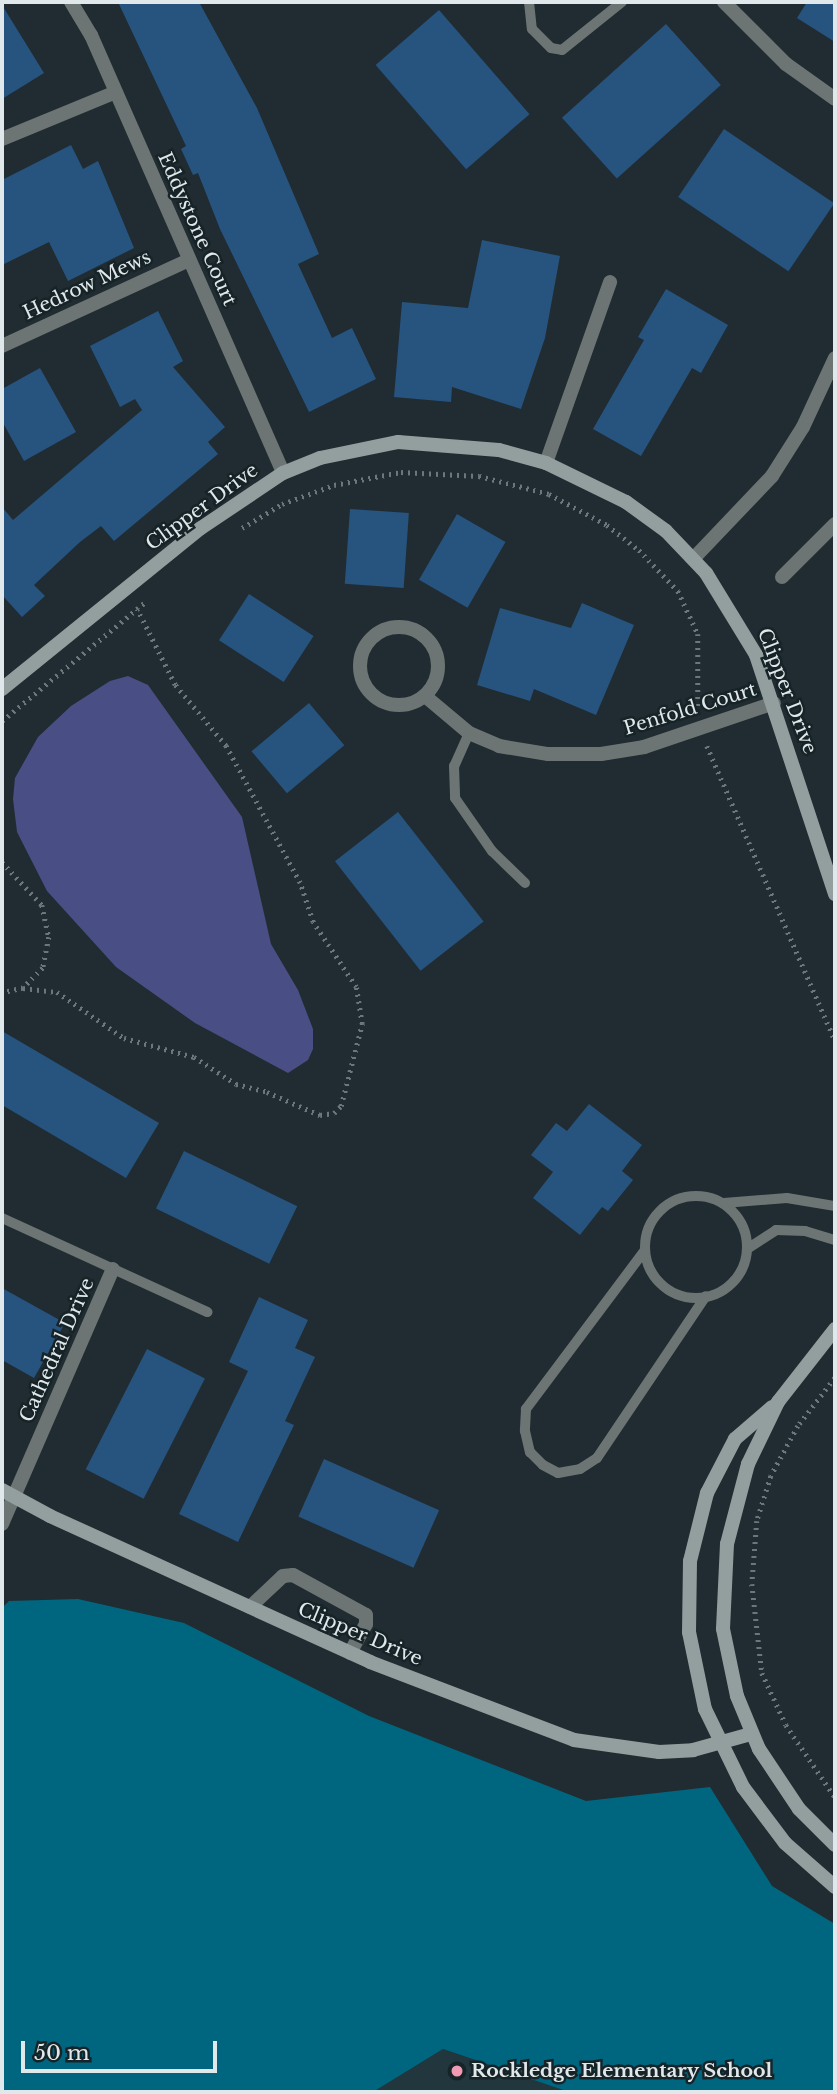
<!DOCTYPE html>
<html>
<head>
<meta charset="utf-8">
<style>
  body { margin:0 }
  #map { position:relative; width:837px; height:2094px; overflow:hidden; background:#202c31; font-family:"Libre Baskerville",serif }
  div>[style] { position:absolute }
  [style*='--x'] { left:calc(var(--x)*1px); top:calc(var(--y)*1px); width:calc(var(--w)*1px); rotate:calc(var(--a)*1deg) }
  .built>* { inset:0; background:#21363d }
  .forest>* { inset:0; background:#00657e }
  .water>* { inset:0; background:#494e84 }
  .building>* { inset:0; background:#27537f; transform-origin:0 0 }
  .path>* { height:4.5px; margin-top:-2.25px; transform-origin:0; background:repeating-linear-gradient(90deg,#6d777b 0 2px,transparent 0 7px) }
  .lane>* { height:10px; margin:-5px; padding:0 5px; transform-origin:5px; border-radius:5px; background:#6d7574 }
  .lane>.ring { margin:-5px; padding:0; box-sizing:content-box; background:none; border:10px solid #6d7574; border-radius:50% }
  .street>* { height:14px; margin:-7px; padding:0 7px; transform-origin:7px; border-radius:7px; background:#6d7574 }
  .street>.ring { margin:-7px; padding:0; box-sizing:content-box; background:none; border:14px solid #6d7574; border-radius:50% }
  .secondary>* { height:14px; margin:-7px; padding:0 7px; transform-origin:7px; border-radius:7px; background:#939f9f }
  .dots>* { width:19px; height:19px; translate:-50% -50%; box-sizing:border-box; border:4px solid #162327; border-radius:50% }
  span { translate:-50% -50%; white-space:nowrap; text-align:center; line-height:1.15; -webkit-text-stroke:5px #162327; paint-order:stroke }
  .street-label { font-size:19px; color:#e0e8eb }
  .poi-label { font-size:19px; color:#e0e8eb; font-weight:700 }
  .left { translate:0 -50%; text-align:left }
  .frame { position:absolute; inset:0; border:4px solid #e0e8eb; pointer-events:none }
  .scale { position:absolute; left:21px; top:2041px; width:196px; height:32px; box-sizing:border-box; border:4px solid #e0e8eb; border-top:0; padding-left:9px; font-size:21px; line-height:24px; white-space:nowrap; color:#e0e8eb; -webkit-text-stroke:5px #162327; paint-order:stroke }
</style>
</head>
<body>
<div id="map">
  <div class="built">
    <div style="clip-path:polygon(443px 2049px,569px 2092px,373px 2092px)"></div>
  </div>
  <div class="forest">
    <div style="clip-path:polygon(78px 1599px,184px 1623px,369px 1716px,586px 1801px,710px 1787px,772px 1886px,835px 1924px,835px 2092px,569px 2092px,443px 2049px,373px 2092px,2px 2092px,2px 1608px,9px 1601px)"></div>
  </div>
  <div class="water">
    <div style="clip-path:polygon(128px 676px,148px 685px,242px 817px,271px 944px,298px 990px,313px 1029px,313px 1049px,308px 1060px,288px 1073px,195px 1023px,116px 967px,47px 891px,17px 832px,13px 799px,15px 778px,38px 737px,71px 706px,110px 681px)"></div>
  </div>
  <div class="building">
    <div style="clip-path:polygon(118px 2px,199px 2px,257px 108px,319px 254px,298px 264px,332px 338px,352px 328px,376px 379px,309px 412px,220px 229px,198px 173px,193px 175px,181px 149px,186px 146px)"></div>
    <div style="clip-path:polygon(807px 2px,835px 2px,835px 42px,797px 18px)"></div>
    <div style="clip-path:polygon(2px 5px,44px 73px,2px 99px)"></div>
    <div style="left:439px;top:10px;width:138px;height:84px;rotate:49deg"></div>
    <div style="left:666px;top:24px;width:82px;height:140px;rotate:48deg"></div>
    <div style="left:724px;top:129px;width:133px;height:82px;rotate:34deg"></div>
    <div style="clip-path:polygon(71px 145px,83px 169px,98px 161px,134px 248px,68px 281px,49px 242px,2px 265px,2px 180px)"></div>
    <div style="clip-path:polygon(482px 240px,560px 256px,545px 338px,521px 409px,452px 387px,451px 402px,394px 397px,402px 302px,468px 308px)"></div>
    <div style="clip-path:polygon(666px 289px,728px 325px,701px 373px,692px 368px,641px 456px,593px 429px,644px 340px,638px 337px)"></div>
    <div style="clip-path:polygon(158px 311px,183px 361px,173px 367px,225px 427px,208px 442px,218px 454px,114px 541px,101px 526px,80px 542px,34px 585px,45px 596px,22px 617px,2px 595px,2px 507px,13px 520px,142px 410px,135px 399px,120px 407px,90px 346px)"></div>
    <div style="clip-path:polygon(40px 368px,76px 432px,24px 461px,2px 421px,2px 389px)"></div>
    <div style="left:350px;top:509px;width:59px;height:75px;rotate:4deg"></div>
    <div style="left:457px;top:514px;width:56px;height:76px;rotate:30deg"></div>
    <div style="left:249px;top:594px;width:77px;height:55px;rotate:33deg"></div>
    <div style="clip-path:polygon(582px 603px,634px 625px,596px 715px,534px 689px,530px 701px,477px 685px,500px 608px,571px 628px)"></div>
    <div style="left:309px;top:703px;width:55px;height:75px;rotate:50deg"></div>
    <div style="left:398px;top:812px;width:139px;height:80px;rotate:52deg"></div>
    <div style="clip-path:polygon(2px 1031px,159px 1123px,126px 1178px,2px 1105px)"></div>
    <div style="clip-path:polygon(589px 1104px,642px 1145px,622px 1171px,633px 1180px,608px 1211px,602px 1207px,580px 1235px,533px 1198px,553px 1172px,531px 1155px,556px 1123px,567px 1131px)"></div>
    <div style="left:184px;top:1151px;width:126px;height:64px;rotate:26deg"></div>
    <div style="clip-path:polygon(2px 1288px,65px 1323px,34px 1378px,2px 1360px)"></div>
    <div style="clip-path:polygon(259px 1297px,308px 1320px,295px 1348px,315px 1357px,285px 1421px,294px 1425px,238px 1542px,179px 1514px,248px 1371px,229px 1362px)"></div>
    <div style="left:147px;top:1349px;width:65px;height:135px;rotate:27deg"></div>
    <div style="left:324px;top:1459px;width:126px;height:63px;rotate:24deg"></div>
  </div>
  <div class="path">
    <div style="--x:242;--y:528;--w:47;--a:-31"></div>
    <div style="--x:282;--y:504;--w:55;--a:-20.1"></div>
    <div style="--x:334;--y:485;--w:68;--a:-11"></div>
    <div style="--x:401;--y:472;--w:78;--a:2.9"></div>
    <div style="--x:479;--y:476;--w:72;--a:14.4"></div>
    <div style="--x:549;--y:494;--w:66;--a:28.1"></div>
    <div style="--x:607;--y:525;--w:41;--a:38"></div>
    <div style="--x:639;--y:550;--w:57;--a:46.4"></div>
    <div style="--x:678;--y:591;--w:47;--a:65.1"></div>
    <div style="--x:698;--y:634;--w:76;--a:90"></div>
    <div style="--x:2;--y:721;--w:185;--a:-39.7"></div>
    <div style="--x:707;--y:746;--w:322;--a:66.5"></div>
    <div style="--x:2;--y:862;--w:59;--a:47.1"></div>
    <div style="--x:42;--y:905;--w:33;--a:78"></div>
    <div style="--x:49;--y:937;--w:32;--a:101"></div>
    <div style="--x:43;--y:968;--w:28;--a:135"></div>
    <div style="--x:23;--y:988;--w:22;--a:167"></div>
    <div style="--x:23;--y:988;--w:34;--a:7"></div>
    <div style="--x:57;--y:992;--w:81;--a:34.5"></div>
    <div style="--x:124;--y:1038;--w:73;--a:15.2"></div>
    <div style="--x:194;--y:1057;--w:50;--a:32.7"></div>
    <div style="--x:236;--y:1084;--w:32;--a:14"></div>
    <div style="--x:267;--y:1092;--w:58;--a:23.5"></div>
    <div style="--x:320;--y:1115;--w:14;--a:-8"></div>
    <div style="--x:334;--y:1113;--w:10;--a:-45"></div>
    <div style="--x:341;--y:1106;--w:85;--a:-75.6"></div>
    <div style="--x:362;--y:1024;--w:37;--a:-99"></div>
    <div style="--x:356;--y:987;--w:78;--a:-123.5"></div>
    <div style="--x:313;--y:922;--w:41;--a:-108.4"></div>
    <div style="--x:300;--y:883;--w:156;--a:-118.4"></div>
    <div style="--x:226;--y:746;--w:80;--a:-129.9"></div>
    <div style="--x:175;--y:685;--w:85;--a:-116.6"></div>
    <div style="--x:835;--y:1378;--w:61;--a:127.6"></div>
    <div style="--x:798;--y:1426;--w:57;--a:118.4"></div>
    <div style="--x:771;--y:1476;--w:47;--a:107.3"></div>
    <div style="--x:757;--y:1521;--w:63;--a:94.5"></div>
    <div style="--x:752;--y:1584;--w:90;--a:83.6"></div>
    <div style="--x:762;--y:1673;--w:57;--a:65.2"></div>
    <div style="--x:786;--y:1725;--w:87;--a:55.8"></div>
  </div>
  <div class="lane">
    <div style="--x:529;--y:2;--w:27;--a:84"></div>
    <div style="--x:532;--y:29;--w:27;--a:45"></div>
    <div style="--x:551;--y:48;--w:11;--a:10"></div>
    <div style="--x:562;--y:50;--w:77;--a:-38.7"></div>
    <div style="--x:469;--y:733;--w:36;--a:114"></div>
    <div style="--x:454;--y:766;--w:32;--a:88"></div>
    <div style="--x:455;--y:798;--w:65;--a:55.1"></div>
    <div style="--x:492;--y:851;--w:46;--a:44.1"></div>
    <div class="ring" style="left:645px;top:1196px;width:92px;height:92px"></div>
    <div style="--x:724;--y:1203;--w:63;--a:-4.5"></div>
    <div style="--x:787;--y:1198;--w:49;--a:9.5"></div>
    <div style="--x:2;--y:1218;--w:226;--a:24.6"></div>
    <div style="--x:747;--y:1249;--w:35;--a:-33"></div>
    <div style="--x:776;--y:1230;--w:29;--a:2"></div>
    <div style="--x:805;--y:1231;--w:31;--a:17"></div>
    <div style="--x:645;--y:1250;--w:199;--a:126.8"></div>
    <div style="--x:526;--y:1409;--w:22;--a:93"></div>
    <div style="--x:525;--y:1431;--w:22;--a:77"></div>
    <div style="--x:530;--y:1452;--w:18;--a:45"></div>
    <div style="--x:543;--y:1465;--w:17;--a:28"></div>
    <div style="--x:558;--y:1473;--w:22;--a:-10"></div>
    <div style="--x:580;--y:1469;--w:20;--a:-33"></div>
    <div style="--x:597;--y:1458;--w:195;--a:-56.1"></div>
  </div>
  <div class="street">
    <div style="--x:71;--y:2;--w:39;--a:59"></div>
    <div style="--x:91;--y:35;--w:478;--a:66.3"></div>
    <div style="--x:724;--y:2;--w:88;--a:45"></div>
    <div style="--x:786;--y:64;--w:60;--a:35.5"></div>
    <div style="--x:2;--y:139;--w:123;--a:-22.4"></div>
    <div style="--x:2;--y:346;--w:206;--a:-24.7"></div>
    <div style="--x:546;--y:463;--w:192;--a:-70.5"></div>
    <div style="--x:694;--y:558;--w:113;--a:-46.4"></div>
    <div style="--x:772;--y:476;--w:58;--a:-57.7"></div>
    <div style="--x:803;--y:427;--w:76;--a:-65.1"></div>
    <div style="--x:782;--y:577;--w:75;--a:-45"></div>
    <div class="ring" style="left:360px;top:627px;width:64px;height:64px"></div>
    <div style="--x:425;--y:696;--w:57;--a:40.1"></div>
    <div style="--x:469;--y:733;--w:33;--a:23"></div>
    <div style="--x:499;--y:746;--w:50;--a:9.3"></div>
    <div style="--x:548;--y:754;--w:53;--a:0"></div>
    <div style="--x:601;--y:754;--w:44;--a:-9.2"></div>
    <div style="--x:644;--y:747;--w:137;--a:-18.7"></div>
    <div style="--x:2;--y:1524;--w:278;--a:-66.5"></div>
    <div style="--x:250;--y:1607;--w:45;--a:-43.2"></div>
    <div style="--x:283;--y:1576;--w:10;--a:-6"></div>
    <div style="--x:293;--y:1575;--w:83;--a:28.7"></div>
    <div style="--x:366;--y:1615;--w:9;--a:90"></div>
    <div style="--x:366;--y:1624;--w:33;--a:119"></div>
  </div>
  <div class="secondary">
    <div style="--x:2;--y:689;--w:256;--a:-39"></div>
    <div style="--x:201;--y:528;--w:99;--a:-33.9"></div>
    <div style="--x:283;--y:473;--w:40;--a:-22"></div>
    <div style="--x:320;--y:458;--w:80;--a:-11.6"></div>
    <div style="--x:398;--y:442;--w:101;--a:4.5"></div>
    <div style="--x:499;--y:450;--w:49;--a:15.5"></div>
    <div style="--x:546;--y:463;--w:89;--a:26"></div>
    <div style="--x:626;--y:502;--w:49;--a:35.9"></div>
    <div style="--x:666;--y:531;--w:58;--a:46.4"></div>
    <div style="--x:706;--y:573;--w:96;--a:58.6"></div>
    <div style="--x:756;--y:655;--w:252;--a:71.7"></div>
    <div style="--x:835;--y:1329;--w:93;--a:128"></div>
    <div style="--x:778;--y:1402;--w:69;--a:115.8"></div>
    <div style="--x:748;--y:1464;--w:83;--a:104.7"></div>
    <div style="--x:727;--y:1544;--w:85;--a:92.7"></div>
    <div style="--x:723;--y:1629;--w:68;--a:78.2"></div>
    <div style="--x:737;--y:1696;--w:57;--a:67.5"></div>
    <div style="--x:759;--y:1749;--w:72;--a:56.3"></div>
    <div style="--x:799;--y:1809;--w:51;--a:45"></div>
    <div style="--x:772;--y:1407;--w:49;--a:139.1"></div>
    <div style="--x:735;--y:1439;--w:61;--a:117.4"></div>
    <div style="--x:707;--y:1493;--w:70;--a:104"></div>
    <div style="--x:690;--y:1561;--w:71;--a:90.8"></div>
    <div style="--x:689;--y:1632;--w:79;--a:78.3"></div>
    <div style="--x:705;--y:1709;--w:87;--a:64"></div>
    <div style="--x:743;--y:1787;--w:70;--a:53.1"></div>
    <div style="--x:785;--y:1843;--w:67;--a:41.3"></div>
    <div style="--x:2;--y:1490;--w:55;--a:28.4"></div>
    <div style="--x:50;--y:1516;--w:352;--a:24.5"></div>
    <div style="--x:370;--y:1662;--w:218;--a:20.9"></div>
    <div style="--x:574;--y:1740;--w:86;--a:8"></div>
    <div style="--x:659;--y:1752;--w:34;--a:-3"></div>
    <div style="--x:693;--y:1750;--w:60;--a:-15.4"></div>
  </div>
  <div class="dots">
    <div style="left:457px;top:2071px;background:#f19ab3"></div>
  </div>
  <div class="street-label">
    <span style="left:197px;top:229px;rotate:66deg">Eddystone Court</span>
    <span style="left:87px;top:285px;rotate:-25deg">Hedrow Mews</span>
    <span style="left:202px;top:507px;rotate:-36deg">Clipper Drive</span>
    <span style="left:787px;top:691px;rotate:69deg">Clipper Drive</span>
    <span style="left:690px;top:709px;rotate:-17deg">Penfold Court</span>
    <span style="left:57px;top:1350px;rotate:-66deg">Cathedral Drive</span>
    <span style="left:360px;top:1634px;rotate:23deg">Clipper Drive</span>
  </div>
  <div class="poi-label">
    <span class="left" style="left:471px;top:2071px">Rockledge Elementary School</span>
  </div>
  <div class="frame"></div>
  <div class="scale">50 m</div>
</div>
</body>
</html>
